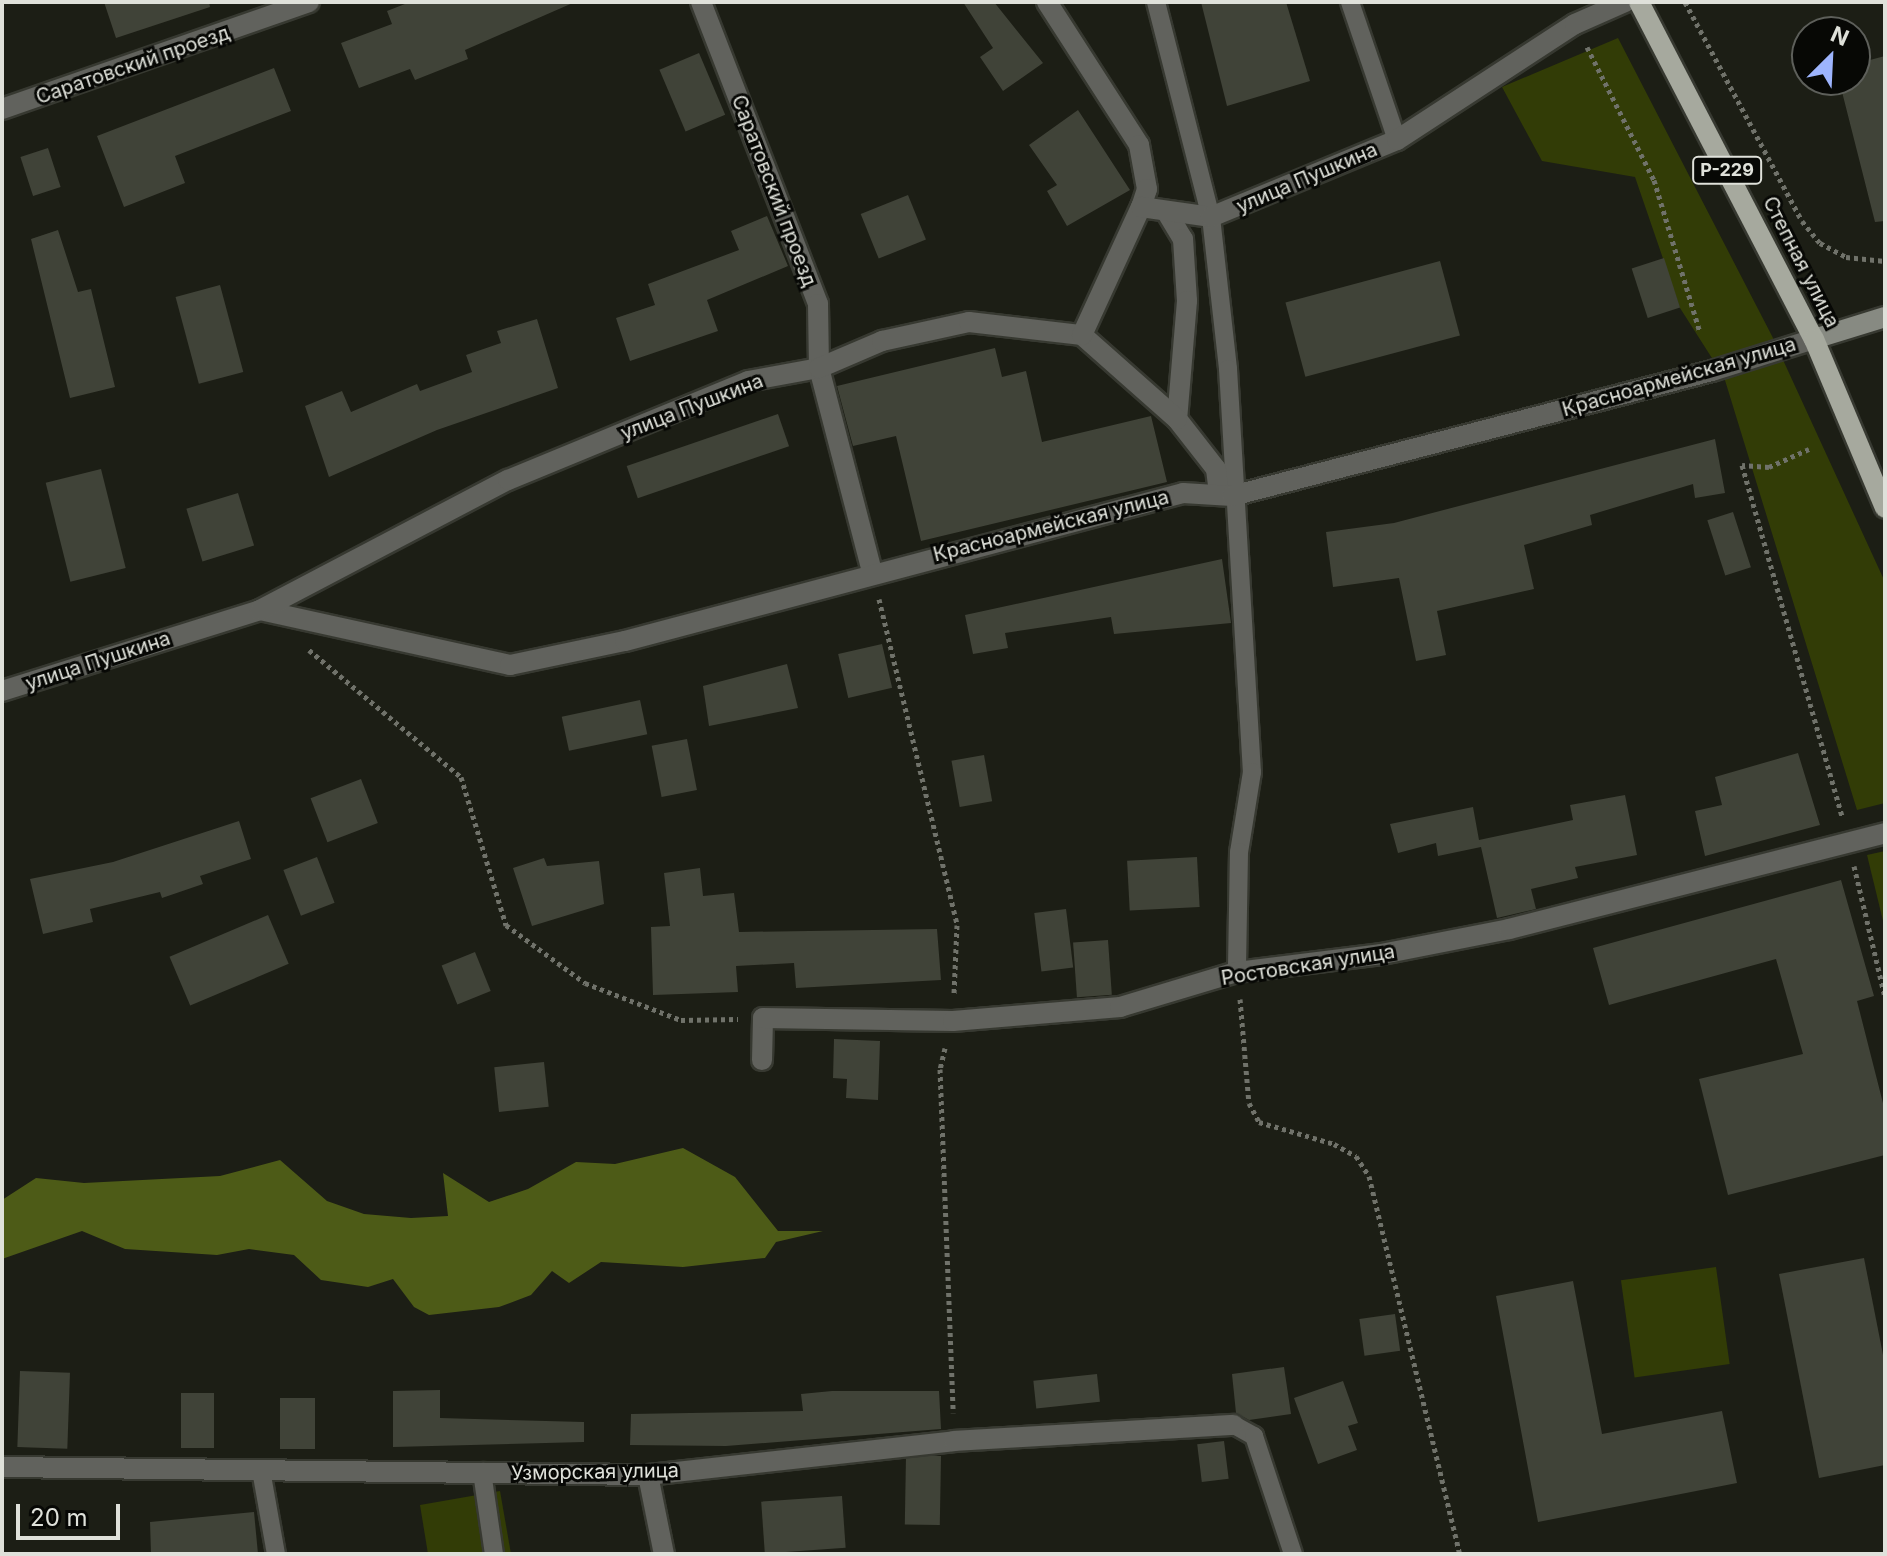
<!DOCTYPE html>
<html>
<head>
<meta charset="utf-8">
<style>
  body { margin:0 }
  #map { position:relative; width:1887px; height:1556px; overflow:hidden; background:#1c1e15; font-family:Inter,sans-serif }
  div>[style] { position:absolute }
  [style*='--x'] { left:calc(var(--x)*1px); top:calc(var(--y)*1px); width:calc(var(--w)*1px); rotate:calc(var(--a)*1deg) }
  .green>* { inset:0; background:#323c06; transform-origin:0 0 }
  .water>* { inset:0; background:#4d5b17 }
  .building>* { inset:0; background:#404338; transform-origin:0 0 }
  .path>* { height:5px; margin-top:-2.5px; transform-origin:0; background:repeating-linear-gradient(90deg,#70726a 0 4px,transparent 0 8px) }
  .roads { filter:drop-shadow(2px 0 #373931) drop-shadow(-2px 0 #373931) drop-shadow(0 2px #373931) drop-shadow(0 -2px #373931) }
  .lane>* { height:18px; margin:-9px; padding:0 9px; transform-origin:9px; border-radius:9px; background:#61625d }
  .street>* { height:20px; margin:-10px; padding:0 10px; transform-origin:10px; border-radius:10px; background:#61625d }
  .secondary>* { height:20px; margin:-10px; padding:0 10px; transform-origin:10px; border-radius:10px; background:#878a82 }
  .primary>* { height:20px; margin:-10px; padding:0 10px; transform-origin:10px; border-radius:10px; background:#a6a99e }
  span { translate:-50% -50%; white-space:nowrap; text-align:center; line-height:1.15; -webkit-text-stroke:6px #070805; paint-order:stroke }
  .shield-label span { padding:2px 6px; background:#070805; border:2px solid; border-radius:6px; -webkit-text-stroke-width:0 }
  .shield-label { font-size:18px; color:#dfe1da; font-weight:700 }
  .street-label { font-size:20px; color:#dfe1da }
  .frame { position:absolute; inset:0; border:4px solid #dfe1da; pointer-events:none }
  .north { position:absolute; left:1791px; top:16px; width:80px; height:80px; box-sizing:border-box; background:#070805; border:2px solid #5d5f5a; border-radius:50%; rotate:24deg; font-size:22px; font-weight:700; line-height:32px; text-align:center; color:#dfe1da }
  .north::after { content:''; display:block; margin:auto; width:28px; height:36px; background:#9db4fd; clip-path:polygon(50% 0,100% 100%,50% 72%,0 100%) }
  .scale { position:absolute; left:16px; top:1504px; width:104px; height:36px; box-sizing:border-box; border:4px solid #dfe1da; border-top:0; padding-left:10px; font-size:24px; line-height:28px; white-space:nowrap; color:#dfe1da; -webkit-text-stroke:6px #070805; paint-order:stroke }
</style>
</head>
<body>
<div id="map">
  <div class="green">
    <div style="clip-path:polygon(1618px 38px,1772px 336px,1885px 582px,1885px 803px,1857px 810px,1724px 377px,1680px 308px,1635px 177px,1542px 161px,1502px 87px)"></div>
    <div style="clip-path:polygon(1885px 851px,1885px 929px,1867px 855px)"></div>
    <div style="left:1716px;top:1267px;width:98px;height:96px;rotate:82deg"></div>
    <div style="clip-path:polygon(500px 1491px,511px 1554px,428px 1554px,420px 1505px)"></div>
  </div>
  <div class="water">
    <div style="clip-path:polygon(683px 1148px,735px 1177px,778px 1231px,823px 1231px,776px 1242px,765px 1258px,683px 1267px,601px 1262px,569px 1283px,552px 1271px,531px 1295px,499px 1307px,429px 1315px,414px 1307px,393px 1279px,368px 1287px,321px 1280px,294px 1255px,249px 1249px,217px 1255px,125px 1249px,82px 1231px,2px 1259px,2px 1200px,36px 1178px,84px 1183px,220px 1176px,280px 1160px,327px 1201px,364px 1214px,411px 1218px,448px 1216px,443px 1173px,489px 1202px,528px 1189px,576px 1162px,615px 1164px)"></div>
  </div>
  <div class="building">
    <div style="clip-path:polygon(104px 2px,209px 2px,210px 7px,116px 38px)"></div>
    <div style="clip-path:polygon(410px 2px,575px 2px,465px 50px,468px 59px,415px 80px,410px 69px,359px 88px,341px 43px,392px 24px,387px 11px)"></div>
    <div style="clip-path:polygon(963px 2px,994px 2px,1043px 63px,1003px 91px,980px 57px,993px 48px)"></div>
    <div style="clip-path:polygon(1201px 2px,1286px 2px,1310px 81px,1227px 106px)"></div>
    <div style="left:699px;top:53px;width:67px;height:43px;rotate:67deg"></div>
    <div style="clip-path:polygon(1885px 56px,1885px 221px,1875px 222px,1839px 80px,1855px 80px,1855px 64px)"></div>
    <div style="clip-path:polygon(274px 68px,291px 111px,175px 156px,185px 183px,124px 207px,97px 136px)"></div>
    <div style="clip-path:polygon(1078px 110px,1130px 190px,1067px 226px,1047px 191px,1057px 185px,1029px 145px)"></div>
    <div style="left:48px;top:148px;width:41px;height:29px;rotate:72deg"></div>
    <div style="left:908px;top:195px;width:48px;height:51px;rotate:68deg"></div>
    <div style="clip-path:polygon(767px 216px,788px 266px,707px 300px,718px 331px,630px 361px,616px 318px,655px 305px,648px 284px,739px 250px,731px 231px)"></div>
    <div style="clip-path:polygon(58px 230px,78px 292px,91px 289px,115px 387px,70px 398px,31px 239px)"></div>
    <div style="left:1664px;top:258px;width:52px;height:34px;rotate:72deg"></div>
    <div style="left:1440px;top:261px;width:77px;height:160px;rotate:75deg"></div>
    <div style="left:220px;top:285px;width:90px;height:46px;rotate:75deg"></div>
    <div style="clip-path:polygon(537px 319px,558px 388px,437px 430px,329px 477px,305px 406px,342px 391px,351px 412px,417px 384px,420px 391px,472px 372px,466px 355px,501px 343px,497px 331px)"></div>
    <div style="clip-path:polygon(995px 348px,1002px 377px,1026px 371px,1042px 442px,1151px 416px,1167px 482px,921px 541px,896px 436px,853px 446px,837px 386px)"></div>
    <div style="left:778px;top:414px;width:34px;height:160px;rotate:71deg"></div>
    <div style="clip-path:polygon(1715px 439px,1725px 493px,1695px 498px,1693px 484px,1590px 515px,1592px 525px,1524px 545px,1534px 589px,1437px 611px,1446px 655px,1416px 661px,1399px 578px,1333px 587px,1326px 532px,1394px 523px)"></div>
    <div style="left:101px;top:469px;width:102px;height:57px;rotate:76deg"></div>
    <div style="left:238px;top:493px;width:55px;height:54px;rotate:73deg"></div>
    <div style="left:1733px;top:512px;width:58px;height:27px;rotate:72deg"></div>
    <div style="clip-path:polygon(1222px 559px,1231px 623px,1114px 634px,1111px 617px,1005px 633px,1008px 648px,973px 654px,965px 615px)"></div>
    <div style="left:882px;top:644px;width:45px;height:45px;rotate:77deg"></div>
    <div style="clip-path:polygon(787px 664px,798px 708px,709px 726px,703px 686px)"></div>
    <div style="left:640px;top:700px;width:35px;height:80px;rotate:78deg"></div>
    <div style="left:687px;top:739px;width:52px;height:36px;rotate:79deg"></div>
    <div style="clip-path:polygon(1798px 753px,1820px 825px,1705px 856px,1695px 811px,1722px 805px,1715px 777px)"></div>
    <div style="left:984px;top:755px;width:47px;height:33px;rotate:80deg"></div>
    <div style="left:361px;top:779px;width:47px;height:54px;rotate:69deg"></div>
    <div style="clip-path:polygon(1625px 795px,1637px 855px,1575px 867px,1578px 878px,1531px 889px,1536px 909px,1497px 918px,1481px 847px,1438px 856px,1436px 843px,1398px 853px,1390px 824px,1473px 807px,1479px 840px,1573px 820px,1570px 805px)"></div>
    <div style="clip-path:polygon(239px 821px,251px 859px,200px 876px,203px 884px,162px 898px,160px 892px,90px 909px,93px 922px,43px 934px,30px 879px,113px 862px)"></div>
    <div style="left:317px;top:857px;width:49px;height:36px;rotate:69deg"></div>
    <div style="left:1197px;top:857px;width:50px;height:70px;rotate:87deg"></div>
    <div style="clip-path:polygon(544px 858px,547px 866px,599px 861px,604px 904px,532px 926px,513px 868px)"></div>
    <div style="clip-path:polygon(700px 868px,703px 896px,734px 893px,739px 932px,937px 929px,941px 980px,796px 988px,794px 963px,736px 966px,738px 992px,653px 995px,651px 927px,670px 926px,664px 873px)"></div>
    <div style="clip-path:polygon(1841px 880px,1874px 996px,1857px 1001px,1885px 1111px,1885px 1155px,1728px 1195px,1699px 1079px,1803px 1054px,1776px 959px,1609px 1005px,1593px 948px)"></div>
    <div style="left:1066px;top:909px;width:59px;height:32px;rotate:83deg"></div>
    <div style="left:268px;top:915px;width:53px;height:107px;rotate:67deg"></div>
    <div style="left:1108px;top:940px;width:55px;height:35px;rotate:86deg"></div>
    <div style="left:475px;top:952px;width:42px;height:36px;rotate:68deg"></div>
    <div style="clip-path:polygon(834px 1039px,880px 1041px,878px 1100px,846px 1098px,847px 1079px,833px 1078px)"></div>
    <div style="left:544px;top:1062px;width:45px;height:50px;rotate:84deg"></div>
    <div style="clip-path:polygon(1864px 1258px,1885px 1365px,1885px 1465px,1819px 1478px,1779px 1274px)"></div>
    <div style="clip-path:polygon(1573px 1281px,1602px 1434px,1722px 1411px,1737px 1483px,1538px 1522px,1496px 1296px)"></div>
    <div style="left:1395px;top:1314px;width:37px;height:36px;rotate:82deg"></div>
    <div style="clip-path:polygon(1284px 1367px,1291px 1414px,1249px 1420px,1236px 1413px,1232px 1374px)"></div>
    <div style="left:20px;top:1371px;width:50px;height:76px;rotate:2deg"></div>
    <div style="left:1097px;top:1374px;width:28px;height:64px;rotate:84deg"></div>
    <div style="clip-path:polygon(1343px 1381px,1358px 1423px,1348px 1426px,1357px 1450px,1318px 1464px,1294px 1398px)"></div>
    <div style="clip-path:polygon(440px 1390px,440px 1418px,584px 1422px,584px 1442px,393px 1447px,393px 1391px)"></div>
    <div style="clip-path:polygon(832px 1391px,939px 1391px,941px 1429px,726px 1446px,630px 1445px,631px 1414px,803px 1411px,801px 1394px)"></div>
    <div style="left:181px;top:1393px;width:33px;height:55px"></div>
    <div style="left:280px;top:1398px;width:35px;height:51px"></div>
    <div style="left:1224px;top:1441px;width:38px;height:27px;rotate:83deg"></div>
    <div style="left:941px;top:1456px;width:69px;height:35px;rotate:91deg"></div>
    <div style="left:842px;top:1496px;width:52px;height:81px;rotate:86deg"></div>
    <div style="clip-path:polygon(254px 1512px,258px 1554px,151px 1554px,150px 1522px)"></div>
  </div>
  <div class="path">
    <div style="--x:1685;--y:2;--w:248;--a:61.9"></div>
    <div style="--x:1802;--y:221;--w:28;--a:51"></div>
    <div style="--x:1820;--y:243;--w:30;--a:28"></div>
    <div style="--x:1846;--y:257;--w:39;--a:6"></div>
    <div style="--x:1587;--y:47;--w:149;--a:63.3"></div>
    <div style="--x:1654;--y:180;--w:159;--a:73.2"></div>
    <div style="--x:1809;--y:449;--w:44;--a:155.8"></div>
    <div style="--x:1769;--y:467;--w:27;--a:-176"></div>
    <div style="--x:1742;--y:465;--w:366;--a:74.1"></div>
    <div style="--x:879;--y:599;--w:335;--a:76.5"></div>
    <div style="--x:957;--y:925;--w:70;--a:92.5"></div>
    <div style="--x:309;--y:650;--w:198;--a:39.9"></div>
    <div style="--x:461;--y:777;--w:155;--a:73.1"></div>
    <div style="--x:506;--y:925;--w:98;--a:36.3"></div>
    <div style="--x:585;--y:983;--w:103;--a:21.1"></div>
    <div style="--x:681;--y:1020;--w:57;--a:-1"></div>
    <div style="--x:1854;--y:866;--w:135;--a:76.7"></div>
    <div style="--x:1240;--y:999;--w:104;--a:85.1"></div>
    <div style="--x:1249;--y:1103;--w:21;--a:62"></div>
    <div style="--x:1259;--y:1122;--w:78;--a:16.3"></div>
    <div style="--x:1334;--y:1144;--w:25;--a:29"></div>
    <div style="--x:1356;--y:1156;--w:24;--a:57"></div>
    <div style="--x:1369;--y:1176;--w:389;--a:76.5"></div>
    <div style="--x:945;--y:1048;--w:22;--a:103"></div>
    <div style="--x:940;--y:1069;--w:344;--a:87.8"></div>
  </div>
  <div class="roads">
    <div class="lane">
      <div style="--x:1156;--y:2;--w:222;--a:75.7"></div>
      <div style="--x:1211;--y:217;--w:153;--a:83.6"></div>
      <div style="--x:1228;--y:369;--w:404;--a:86.6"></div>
      <div style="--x:1252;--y:772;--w:81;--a:99.2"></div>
      <div style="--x:1239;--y:852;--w:120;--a:91"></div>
      <div style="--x:1350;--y:2;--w:146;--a:71.2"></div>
      <div style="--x:1234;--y:1425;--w:23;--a:29"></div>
      <div style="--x:1254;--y:1436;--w:124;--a:71.7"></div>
      <div style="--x:261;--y:1470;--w:85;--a:79.9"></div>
      <div style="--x:482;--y:1472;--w:83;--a:81.7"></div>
    </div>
    <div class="street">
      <div style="--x:701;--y:2;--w:324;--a:68.8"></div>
      <div style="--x:818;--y:304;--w:64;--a:89.1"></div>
      <div style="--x:819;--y:368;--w:210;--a:75.4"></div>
      <div style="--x:1047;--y:2;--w:170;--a:57.2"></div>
      <div style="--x:1139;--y:145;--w:45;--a:79.7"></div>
      <div style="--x:1147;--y:189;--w:19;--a:108"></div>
      <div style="--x:2;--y:109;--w:325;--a:-19.2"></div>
      <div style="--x:1166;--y:211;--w:33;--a:59"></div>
      <div style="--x:1183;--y:239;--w:62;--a:86.3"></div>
      <div style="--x:1187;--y:301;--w:118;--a:94.8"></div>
      <div style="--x:1177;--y:419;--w:63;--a:52"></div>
      <div style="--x:1216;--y:469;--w:26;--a:83"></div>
      <div style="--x:1082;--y:335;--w:127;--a:41.5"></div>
      <div style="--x:260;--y:610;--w:256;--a:12.4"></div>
      <div style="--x:510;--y:665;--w:117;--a:-11.8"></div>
      <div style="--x:625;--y:641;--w:577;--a:-14.85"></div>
      <div style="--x:1183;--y:493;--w:49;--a:3.5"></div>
      <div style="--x:1232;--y:496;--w:496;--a:-14.6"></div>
      <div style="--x:1712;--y:371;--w:107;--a:-17.4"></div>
      <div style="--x:2;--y:691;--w:270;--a:-17.4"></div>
      <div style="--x:260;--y:610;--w:280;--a:-27.7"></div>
      <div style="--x:508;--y:480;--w:260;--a:-22.4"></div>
      <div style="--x:748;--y:381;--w:72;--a:-10.4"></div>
      <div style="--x:819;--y:368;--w:69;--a:-23.2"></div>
      <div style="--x:882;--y:341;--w:89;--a:-12.3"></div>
      <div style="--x:969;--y:322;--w:114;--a:6.6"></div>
      <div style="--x:1082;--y:335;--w:141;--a:-65.3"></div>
      <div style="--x:1141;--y:207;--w:71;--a:8.1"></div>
      <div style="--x:1211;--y:217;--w:201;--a:-22.5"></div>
      <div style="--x:1397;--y:140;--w:212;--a:-33.1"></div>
      <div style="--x:1575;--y:24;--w:55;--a:-23.7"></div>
      <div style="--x:762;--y:1060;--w:42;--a:-88.6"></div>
      <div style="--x:763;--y:1018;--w:190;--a:0.9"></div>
      <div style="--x:953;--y:1021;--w:168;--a:-4.8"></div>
      <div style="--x:1120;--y:1007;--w:122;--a:-16.7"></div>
      <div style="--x:1237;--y:972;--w:146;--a:-7.1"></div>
      <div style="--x:1382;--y:954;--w:129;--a:-11.1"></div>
      <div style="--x:1509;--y:929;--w:388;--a:-14.3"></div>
      <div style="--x:2;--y:1467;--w:646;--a:0.71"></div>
      <div style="--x:648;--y:1475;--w:308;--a:-6.3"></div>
      <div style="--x:954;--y:1441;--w:280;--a:-3.3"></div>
      <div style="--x:648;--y:1475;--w:81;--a:78.6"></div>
    </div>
    <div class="secondary">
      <div style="--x:1814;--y:339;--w:74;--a:-17.2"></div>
    </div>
    <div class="primary">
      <div style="--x:1639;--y:2;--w:380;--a:62.6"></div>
      <div style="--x:1814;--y:339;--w:183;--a:67.2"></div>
    </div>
  </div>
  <div class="shield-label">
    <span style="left:1727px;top:170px">Р-229</span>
  </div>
  <div class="street-label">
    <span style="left:133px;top:65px;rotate:-19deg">Саратовский проезд</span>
    <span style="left:1307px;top:178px;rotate:-23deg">улица Пушкина</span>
    <span style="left:774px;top:191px;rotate:69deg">Саратовский проезд</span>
    <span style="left:1801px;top:262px;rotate:63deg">Степная улица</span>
    <span style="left:1679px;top:377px;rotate:-16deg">Красноармейская улица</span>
    <span style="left:692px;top:407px;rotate:-21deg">улица Пушкина</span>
    <span style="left:1051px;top:526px;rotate:-14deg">Красноармейская улица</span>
    <span style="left:98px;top:661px;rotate:-18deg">улица Пушкина</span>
    <span style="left:1308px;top:965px;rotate:-9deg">Ростовская улица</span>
    <span style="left:595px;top:1472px;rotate:-1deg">Узморская улица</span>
  </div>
  <div class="frame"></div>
  <div class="north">N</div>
  <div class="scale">20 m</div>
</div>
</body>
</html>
